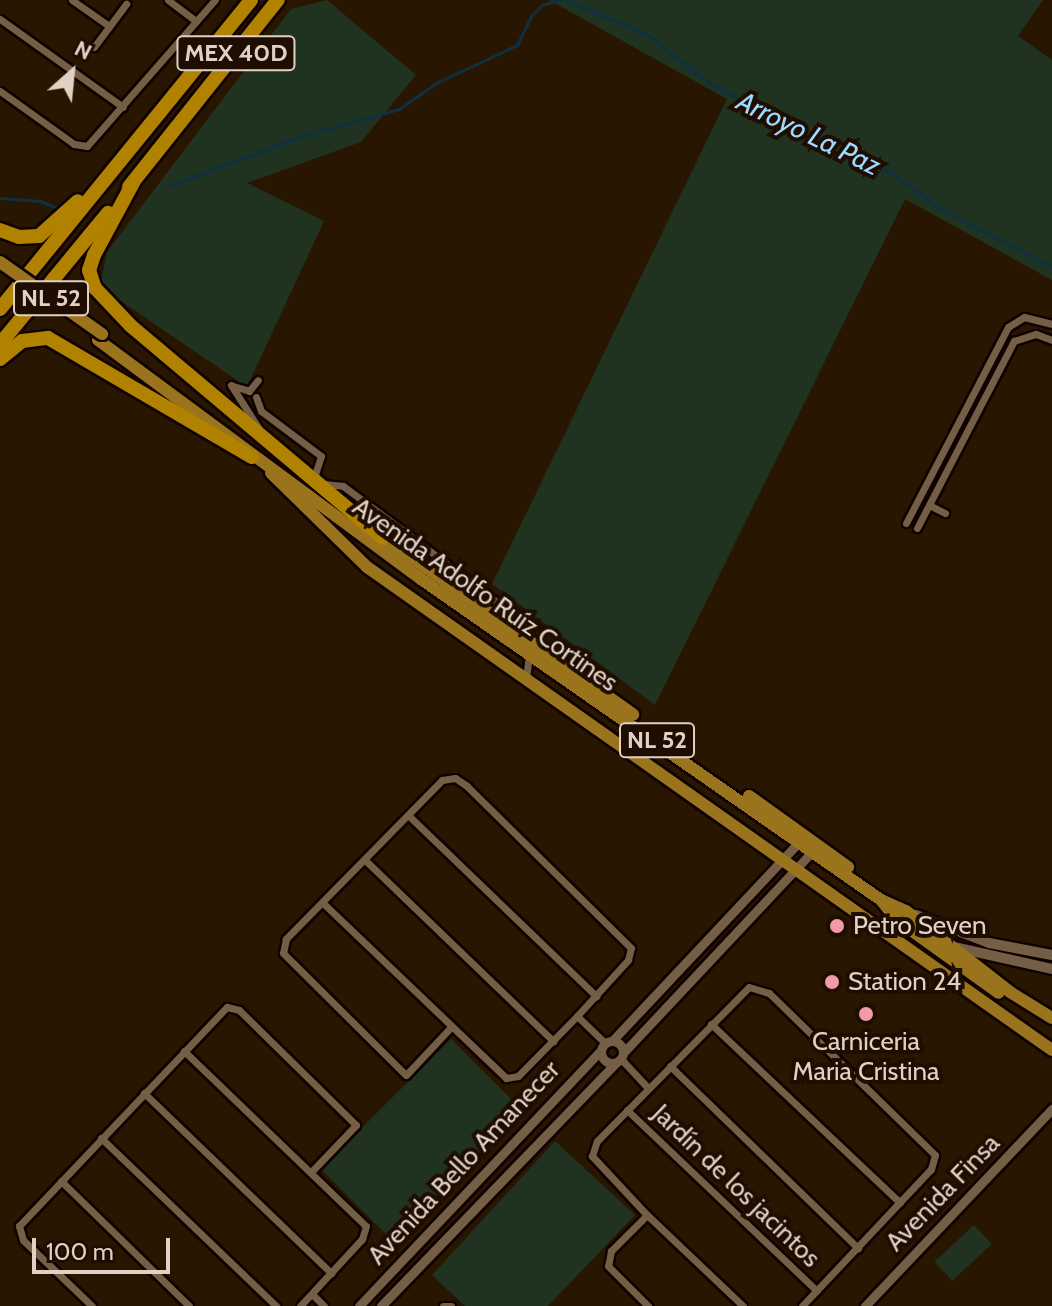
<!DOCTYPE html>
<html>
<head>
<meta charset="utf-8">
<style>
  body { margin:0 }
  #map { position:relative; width:1052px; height:1306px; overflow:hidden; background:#281601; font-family:Cabin,sans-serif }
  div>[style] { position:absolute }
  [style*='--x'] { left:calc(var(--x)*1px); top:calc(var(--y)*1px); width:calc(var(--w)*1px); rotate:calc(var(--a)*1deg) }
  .green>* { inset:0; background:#203320; transform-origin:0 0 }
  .stream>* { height:3px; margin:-1.5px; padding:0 1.5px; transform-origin:1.5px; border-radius:1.5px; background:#0e3043 }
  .roads { filter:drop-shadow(2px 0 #100200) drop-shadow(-2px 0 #100200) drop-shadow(0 2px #100200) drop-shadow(0 -2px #100200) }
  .minor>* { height:7px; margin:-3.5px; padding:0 3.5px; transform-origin:3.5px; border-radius:3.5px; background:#755e46 }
  .tertiary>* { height:9px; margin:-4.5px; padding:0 4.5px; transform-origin:4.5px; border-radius:4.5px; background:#755e46 }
  .tertiary>.ring { margin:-4.5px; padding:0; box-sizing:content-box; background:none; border:9px solid #755e46; border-radius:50% }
  .secondary>* { height:10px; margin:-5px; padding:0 5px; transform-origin:5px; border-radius:5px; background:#755e46 }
  .primary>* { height:12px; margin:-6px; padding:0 6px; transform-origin:6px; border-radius:6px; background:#99741c }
  .motorway>* { height:14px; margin:-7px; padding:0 7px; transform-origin:7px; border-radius:7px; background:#b18200 }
  .bridges { filter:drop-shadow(2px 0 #100200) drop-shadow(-2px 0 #100200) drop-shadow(0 2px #100200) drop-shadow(0 -2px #100200) }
  .primary-bridge>* { height:12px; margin:-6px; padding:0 6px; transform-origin:6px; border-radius:6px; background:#99741c }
  .dots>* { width:22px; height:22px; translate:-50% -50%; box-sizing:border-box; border:4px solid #1e0d00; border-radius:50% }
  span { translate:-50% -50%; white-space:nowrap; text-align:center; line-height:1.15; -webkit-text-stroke:8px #1e0d00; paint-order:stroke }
  .shield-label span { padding:2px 6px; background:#1e0d00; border:2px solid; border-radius:6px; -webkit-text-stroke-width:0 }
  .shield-label { font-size:24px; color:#dfd2c5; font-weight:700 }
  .street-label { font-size:26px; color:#dfd2c5 }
  .poi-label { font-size:26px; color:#dfd2c5 }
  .left { translate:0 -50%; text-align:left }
  .water-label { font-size:28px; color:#9cd9ff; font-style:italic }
  .north { position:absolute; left:32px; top:32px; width:80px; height:80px; -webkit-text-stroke:6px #1e0d00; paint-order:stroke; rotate:27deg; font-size:22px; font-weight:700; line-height:32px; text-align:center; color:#dfd2c5 }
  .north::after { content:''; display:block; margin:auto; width:28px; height:36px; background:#dfd2c5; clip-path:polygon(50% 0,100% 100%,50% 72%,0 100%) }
  .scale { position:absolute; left:32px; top:1238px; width:138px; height:36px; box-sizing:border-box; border:4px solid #dfd2c5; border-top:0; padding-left:10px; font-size:24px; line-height:28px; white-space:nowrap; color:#dfd2c5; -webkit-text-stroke:6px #1e0d00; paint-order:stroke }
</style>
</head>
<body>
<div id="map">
  <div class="green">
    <div style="clip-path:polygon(327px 0,416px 75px,361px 142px,247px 183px,324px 221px,247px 387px,100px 287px,107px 252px,291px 9px)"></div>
    <div style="clip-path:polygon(549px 0,1043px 0,1018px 36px,1052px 60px,1052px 280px,905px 199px,655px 705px,492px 584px,727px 99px)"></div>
    <div style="left:451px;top:1039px;width:100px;height:184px;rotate:45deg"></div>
    <div style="clip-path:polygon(555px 1141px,635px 1215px,548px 1306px,465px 1306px,432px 1275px)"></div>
    <div style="left:974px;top:1225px;width:26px;height:54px;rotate:47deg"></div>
  </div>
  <div class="stream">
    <div style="--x:566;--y:0;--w:89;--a:23.1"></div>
    <div style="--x:648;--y:35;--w:83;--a:38.1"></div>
    <div style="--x:713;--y:86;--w:199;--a:25.9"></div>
    <div style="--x:892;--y:173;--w:56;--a:37.1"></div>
    <div style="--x:937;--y:207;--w:130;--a:27.6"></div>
    <div style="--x:171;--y:185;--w:134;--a:-20.6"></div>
    <div style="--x:296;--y:138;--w:107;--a:-15.7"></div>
    <div style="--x:399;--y:109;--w:45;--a:-35.1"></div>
    <div style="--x:436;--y:83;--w:89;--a:-25.1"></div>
    <div style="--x:517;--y:45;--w:32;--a:-64"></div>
    <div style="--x:531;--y:16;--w:16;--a:-45"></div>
    <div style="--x:542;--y:5;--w:18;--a:-16"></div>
    <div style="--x:0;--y:198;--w:40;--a:4.3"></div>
    <div style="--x:40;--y:201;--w:24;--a:22"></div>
  </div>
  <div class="roads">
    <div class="minor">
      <div style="--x:72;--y:0;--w:45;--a:35.1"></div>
      <div style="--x:168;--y:0;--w:35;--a:37"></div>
      <div style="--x:0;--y:19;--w:151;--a:35.6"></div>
      <div style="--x:94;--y:47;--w:54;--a:-53.3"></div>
      <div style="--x:0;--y:91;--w:91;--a:35.6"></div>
      <div style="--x:74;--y:144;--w:13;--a:9"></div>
      <div style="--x:87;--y:146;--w:194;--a:-48.8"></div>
      <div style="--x:231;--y:385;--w:52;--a:57.5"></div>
      <div style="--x:233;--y:386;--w:17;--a:17"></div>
      <div style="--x:249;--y:391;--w:14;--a:-51"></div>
      <div style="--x:256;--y:397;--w:15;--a:70"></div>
      <div style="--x:261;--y:411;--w:75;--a:36.9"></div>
      <div style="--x:321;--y:456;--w:20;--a:108"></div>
      <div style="--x:315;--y:475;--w:5;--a:53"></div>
      <div style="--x:318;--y:479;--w:9;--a:36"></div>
      <div style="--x:325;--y:484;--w:18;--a:6"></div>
      <div style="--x:343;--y:486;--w:72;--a:36.6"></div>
      <div style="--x:401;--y:529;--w:153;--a:37.3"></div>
      <div style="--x:523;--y:622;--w:8;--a:45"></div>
      <div style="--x:529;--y:628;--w:13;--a:86"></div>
      <div style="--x:929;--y:505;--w:18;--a:27"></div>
      <div style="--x:906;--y:523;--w:221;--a:-62.5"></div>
      <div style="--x:1008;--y:327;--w:19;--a:-32"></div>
      <div style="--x:1024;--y:317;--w:29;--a:14"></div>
      <div style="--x:917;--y:528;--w:211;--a:-62.6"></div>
      <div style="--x:1014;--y:341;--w:23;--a:-18"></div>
      <div style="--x:1036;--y:334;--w:17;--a:21"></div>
      <div style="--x:526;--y:679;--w:26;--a:-83"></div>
      <div style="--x:409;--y:816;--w:260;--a:43.9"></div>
      <div style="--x:366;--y:861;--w:260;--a:43.9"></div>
      <div style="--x:324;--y:904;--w:252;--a:43.7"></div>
      <div style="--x:506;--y:1078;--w:12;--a:-9"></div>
      <div style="--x:518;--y:1076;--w:84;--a:-45.5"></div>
      <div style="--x:577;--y:1016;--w:76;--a:-47.7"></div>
      <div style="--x:628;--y:960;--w:12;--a:-76"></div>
      <div style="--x:631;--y:948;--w:231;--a:-135.4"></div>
      <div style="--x:467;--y:786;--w:14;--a:-146"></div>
      <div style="--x:455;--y:778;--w:13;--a:171"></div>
      <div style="--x:442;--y:780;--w:223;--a:134.5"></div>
      <div style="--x:286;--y:939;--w:14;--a:102"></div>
      <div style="--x:283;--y:953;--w:173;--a:44.8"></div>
      <div style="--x:406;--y:1075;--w:66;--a:-46.8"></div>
      <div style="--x:577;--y:1016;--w:39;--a:44"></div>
      <div style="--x:711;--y:1024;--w:260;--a:43.4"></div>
      <div style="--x:184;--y:1051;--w:252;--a:43.9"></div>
      <div style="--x:366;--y:1226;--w:14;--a:107"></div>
      <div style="--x:362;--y:1239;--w:91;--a:132.8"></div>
      <div style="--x:621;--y:1059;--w:40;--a:47"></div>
      <div style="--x:670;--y:1066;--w:262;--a:44.1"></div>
      <div style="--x:144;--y:1093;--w:260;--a:43.9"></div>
      <div style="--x:627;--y:1110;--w:262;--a:43.6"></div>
      <div style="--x:101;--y:1138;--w:243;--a:43.8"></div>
      <div style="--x:61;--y:1181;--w:179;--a:44.3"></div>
      <div style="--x:647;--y:1215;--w:51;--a:135"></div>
      <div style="--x:611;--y:1251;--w:15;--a:101"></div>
      <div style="--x:608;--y:1266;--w:57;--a:45"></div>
      <div style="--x:312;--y:1294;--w:17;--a:45"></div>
      <div style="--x:92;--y:1306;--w:95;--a:-136.3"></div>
      <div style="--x:23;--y:1240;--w:15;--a:-106"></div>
      <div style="--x:19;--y:1226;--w:302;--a:-46.5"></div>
      <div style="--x:227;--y:1007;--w:12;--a:14"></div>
      <div style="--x:239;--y:1010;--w:164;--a:44.5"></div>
      <div style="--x:356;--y:1125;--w:64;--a:133.7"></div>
      <div style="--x:443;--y:1306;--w:8;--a:0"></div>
      <div style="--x:743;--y:1306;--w:132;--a:-136.5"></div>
      <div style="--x:647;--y:1215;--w:81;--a:-133"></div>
      <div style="--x:592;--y:1156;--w:16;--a:-72"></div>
      <div style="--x:597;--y:1141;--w:216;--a:-45.4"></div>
      <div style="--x:749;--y:987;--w:21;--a:17"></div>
      <div style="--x:769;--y:993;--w:232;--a:44.3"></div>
      <div style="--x:935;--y:1155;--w:15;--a:106"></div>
      <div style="--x:931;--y:1169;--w:188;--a:133.3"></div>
    </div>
    <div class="tertiary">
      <div class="ring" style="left:601px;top:1041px;width:13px;height:13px"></div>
      <div style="--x:612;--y:1041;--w:276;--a:-46.8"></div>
      <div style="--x:624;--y:1052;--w:274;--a:-46.8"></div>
      <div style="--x:812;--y:852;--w:6;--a:-81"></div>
      <div style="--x:359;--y:1306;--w:352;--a:-46.6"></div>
      <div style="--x:381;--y:1306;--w:338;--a:-46"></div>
      <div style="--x:865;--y:1306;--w:272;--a:-46.5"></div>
    </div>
    <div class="secondary">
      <div style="--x:916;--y:915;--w:78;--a:21"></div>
      <div style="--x:989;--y:943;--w:64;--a:10.8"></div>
      <div style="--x:954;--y:947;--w:100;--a:12.7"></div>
    </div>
    <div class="primary">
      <div style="--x:98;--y:340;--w:402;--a:36.5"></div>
      <div style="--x:421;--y:579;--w:561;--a:34.91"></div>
      <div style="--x:881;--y:900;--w:27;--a:24"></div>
      <div style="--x:906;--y:911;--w:132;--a:37.9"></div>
      <div style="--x:1010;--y:992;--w:49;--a:31.8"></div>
      <div style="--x:271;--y:473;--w:134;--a:44.4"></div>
      <div style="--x:367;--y:567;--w:838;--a:35.19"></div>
      <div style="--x:377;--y:533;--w:314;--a:35.3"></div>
      <div style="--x:631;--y:751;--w:34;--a:-8"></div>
      <div style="--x:749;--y:796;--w:122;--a:35.6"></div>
      <div style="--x:882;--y:901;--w:24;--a:52"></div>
      <div style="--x:897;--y:920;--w:125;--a:35.6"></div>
    </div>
    <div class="motorway">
      <div style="--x:133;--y:183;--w:82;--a:118.4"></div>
      <div style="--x:94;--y:255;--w:16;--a:108"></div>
      <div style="--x:89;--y:270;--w:19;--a:72"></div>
      <div style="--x:95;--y:288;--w:52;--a:46.5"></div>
      <div style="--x:131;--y:326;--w:329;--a:40.1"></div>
      <div style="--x:129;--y:187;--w:239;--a:-51.5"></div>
      <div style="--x:0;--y:230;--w:20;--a:20"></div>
      <div style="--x:19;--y:237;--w:20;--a:-3"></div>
      <div style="--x:39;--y:236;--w:52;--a:-41.9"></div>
      <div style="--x:0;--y:309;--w:398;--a:-50.9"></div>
      <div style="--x:0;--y:344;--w:170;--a:-50.5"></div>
      <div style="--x:0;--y:359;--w:28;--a:-39"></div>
      <div style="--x:22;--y:341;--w:26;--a:-7"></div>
      <div style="--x:48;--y:338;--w:236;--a:30.3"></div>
    </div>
  </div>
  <div class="bridges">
    <div class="primary-bridge">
      <div style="--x:0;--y:262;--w:125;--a:35.2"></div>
    </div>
  </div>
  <div class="dots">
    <div style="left:837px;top:926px;background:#f39aa8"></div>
    <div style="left:832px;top:982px;background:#f39aa8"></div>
    <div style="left:866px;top:1014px;background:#f39aa8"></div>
  </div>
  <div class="shield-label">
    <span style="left:236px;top:53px">MEX 40D</span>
    <span style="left:51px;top:298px">NL 52</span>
    <span style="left:657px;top:740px">NL 52</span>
  </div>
  <div class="street-label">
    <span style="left:485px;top:595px;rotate:35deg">Avenida Adolfo Ruíz Cortines</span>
    <span style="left:464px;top:1163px;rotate:-47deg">Avenida Bello Amanecer</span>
    <span style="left:736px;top:1186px;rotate:44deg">Jardín de los jacintos</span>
    <span style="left:943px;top:1193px;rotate:-46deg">Avenida Finsa</span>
  </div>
  <div class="poi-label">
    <span class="left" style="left:853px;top:926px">Petro Seven</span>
    <span class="left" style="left:848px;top:982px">Station 24</span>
    <span style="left:866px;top:1057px">Carniceria<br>Maria Cristina</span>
  </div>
  <div class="water-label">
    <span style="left:809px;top:133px;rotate:26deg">Arroyo La Paz</span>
  </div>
  <div class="north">N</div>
  <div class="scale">100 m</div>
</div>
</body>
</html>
